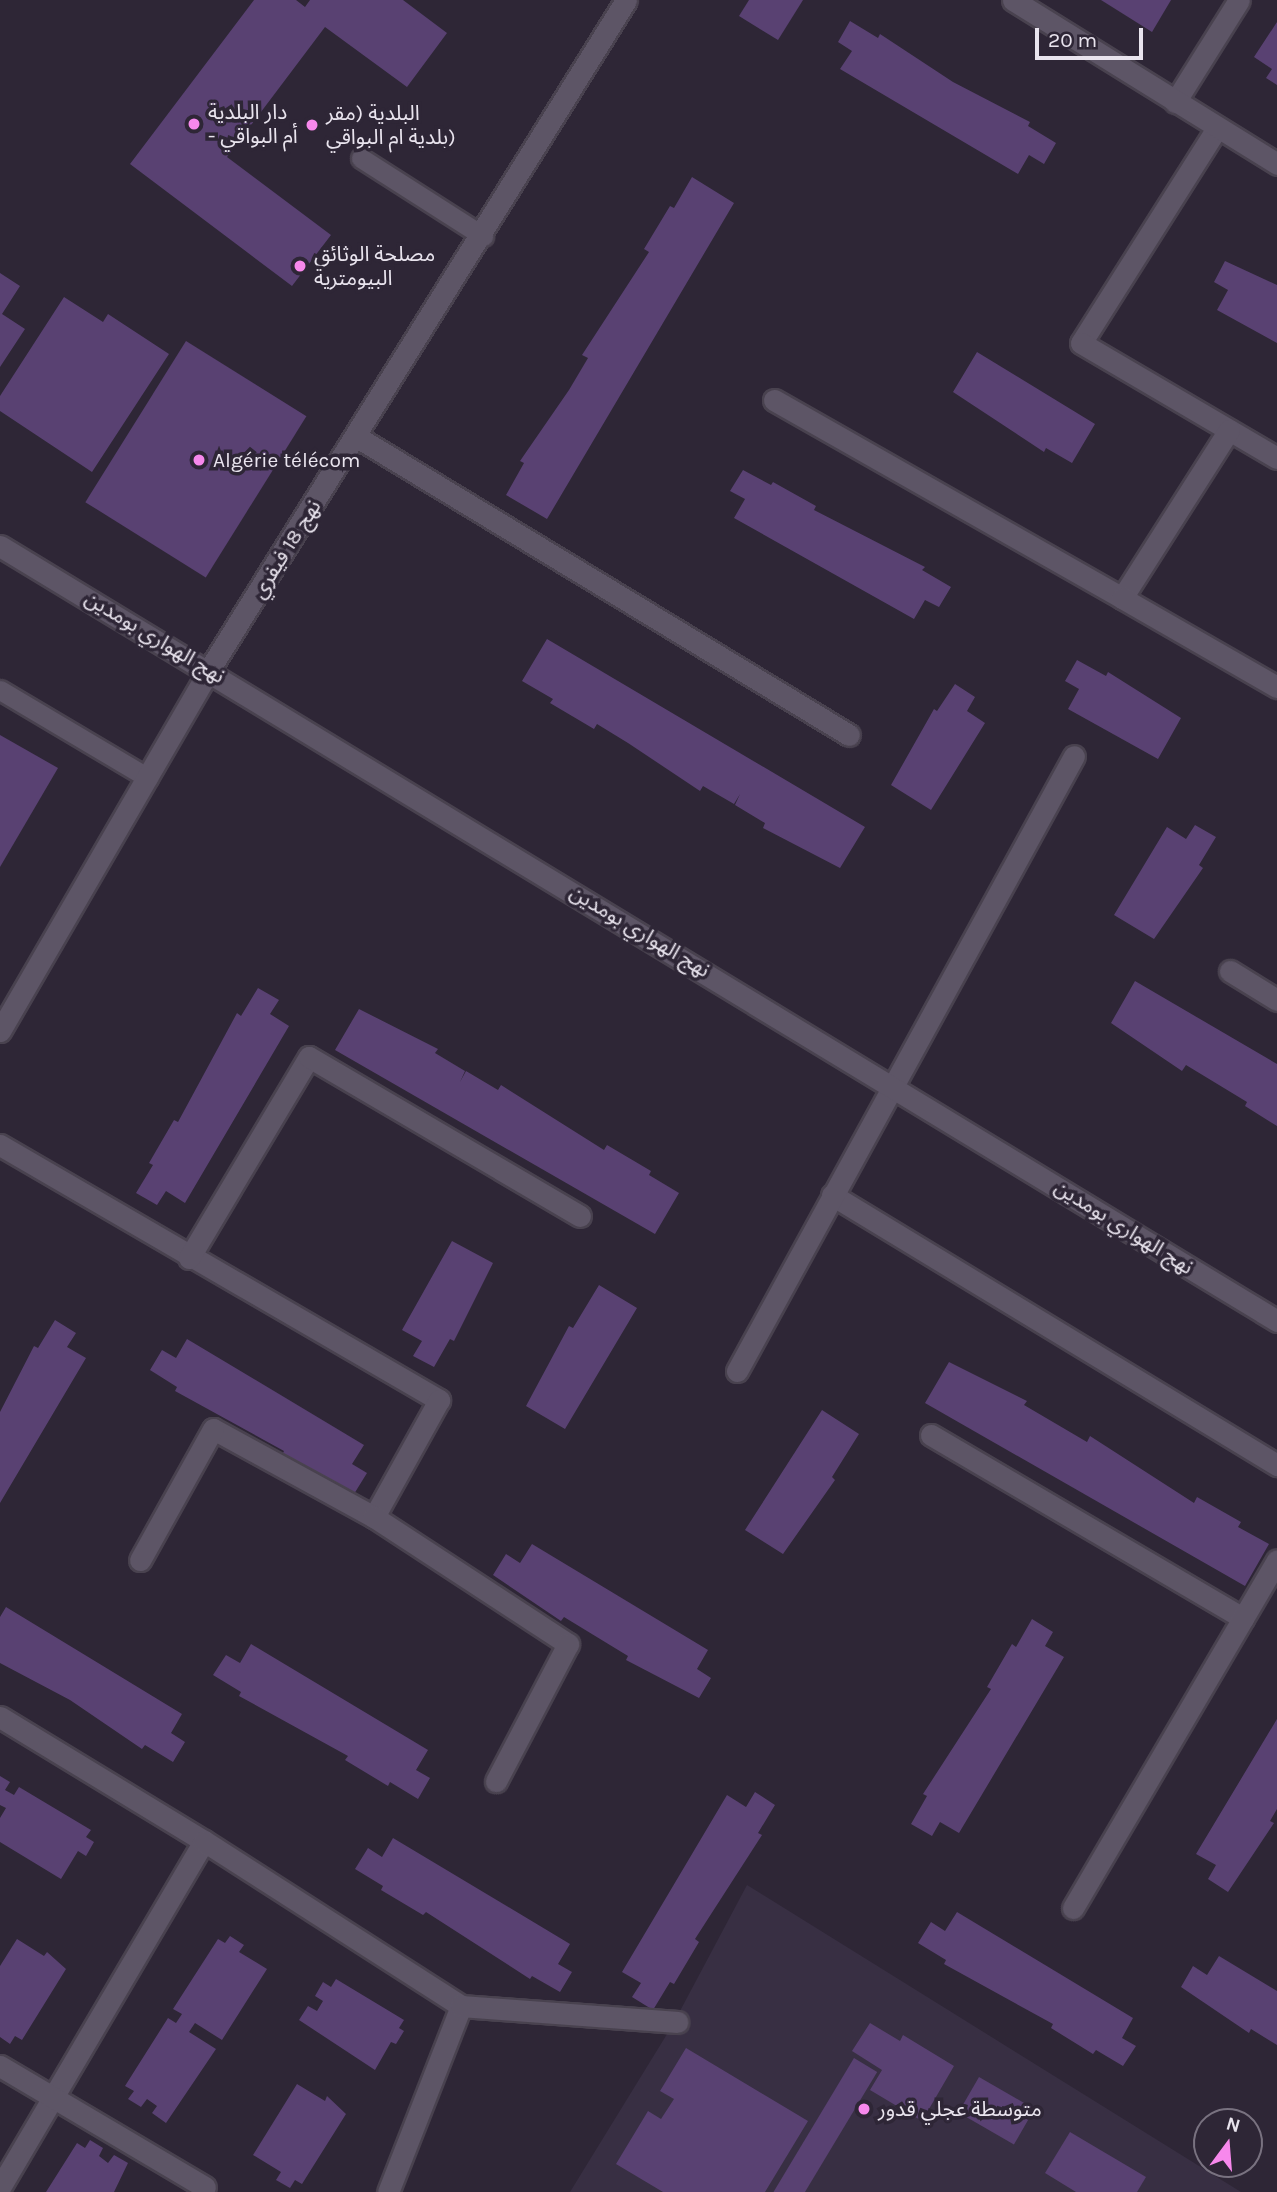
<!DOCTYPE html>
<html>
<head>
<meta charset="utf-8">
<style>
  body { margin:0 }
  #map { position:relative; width:1277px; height:2192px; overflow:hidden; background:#2e2636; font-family:Karla,"Noto Sans Arabic",sans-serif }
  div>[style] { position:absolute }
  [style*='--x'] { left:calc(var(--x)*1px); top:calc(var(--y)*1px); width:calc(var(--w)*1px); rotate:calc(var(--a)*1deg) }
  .built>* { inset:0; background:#382f43 }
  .building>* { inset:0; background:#594172; transform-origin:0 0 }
  .roads { filter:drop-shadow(2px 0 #49424f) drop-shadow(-2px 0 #49424f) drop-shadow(0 2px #49424f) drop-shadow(0 -2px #49424f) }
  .lane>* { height:19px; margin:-9.5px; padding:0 9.5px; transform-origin:9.5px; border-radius:9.5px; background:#5d5566 }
  .street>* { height:21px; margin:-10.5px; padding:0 10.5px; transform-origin:10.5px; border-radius:10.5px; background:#5d5566 }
  .secondary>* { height:21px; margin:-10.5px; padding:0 10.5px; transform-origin:10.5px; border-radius:10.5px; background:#5d5566 }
  .dots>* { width:19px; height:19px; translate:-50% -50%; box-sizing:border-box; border:4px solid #2e2636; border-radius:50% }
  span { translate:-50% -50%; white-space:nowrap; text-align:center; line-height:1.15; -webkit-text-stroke:7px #2e2636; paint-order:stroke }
  .poi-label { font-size:21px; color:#e9e4ee }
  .left { translate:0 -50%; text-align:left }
  .street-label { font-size:21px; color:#e9e4ee }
  .north { position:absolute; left:1193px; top:2108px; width:70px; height:70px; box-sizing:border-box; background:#2e2636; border:2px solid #797280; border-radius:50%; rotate:16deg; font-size:19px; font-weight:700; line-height:28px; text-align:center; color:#e9e4ee }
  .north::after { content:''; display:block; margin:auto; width:24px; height:32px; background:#f788ec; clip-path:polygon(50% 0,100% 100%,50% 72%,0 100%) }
  .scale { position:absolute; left:1035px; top:28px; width:108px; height:32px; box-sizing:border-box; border:4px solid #e9e4ee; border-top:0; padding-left:9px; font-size:21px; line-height:24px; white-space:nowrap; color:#e9e4ee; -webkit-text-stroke:5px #2e2636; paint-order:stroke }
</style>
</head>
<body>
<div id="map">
  <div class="built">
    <div style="clip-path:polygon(747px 1885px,1241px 2192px,570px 2192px,672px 2026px)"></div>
  </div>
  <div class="building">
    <div style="clip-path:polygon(254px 0,296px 0,305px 7px,310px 0,403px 0,447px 33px,407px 87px,325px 27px,227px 157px,331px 235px,292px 286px,130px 164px)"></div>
    <div style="clip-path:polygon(749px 0,803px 0,778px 40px,739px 16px)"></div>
    <div style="clip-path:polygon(1101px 0,1171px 0,1152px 32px)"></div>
    <div style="clip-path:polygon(850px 21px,878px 38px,880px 34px,953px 82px,1030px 122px,1028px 126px,1056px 143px,1044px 164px,1029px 155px,1018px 174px,840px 69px,852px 51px,838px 42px)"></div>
    <div style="clip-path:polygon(1277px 22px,1277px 85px,1266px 78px,1272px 69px,1254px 57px)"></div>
    <div style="clip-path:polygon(692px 177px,734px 203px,547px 519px,506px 495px,524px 463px,520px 461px,569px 390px,588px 358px,582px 355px,649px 252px,644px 249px,670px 206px,674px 208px)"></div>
    <div style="clip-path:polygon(1225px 261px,1277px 285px,1277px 343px,1217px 310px,1228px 290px,1214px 282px)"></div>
    <div style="clip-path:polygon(0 273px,20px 286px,2px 314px,25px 329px,0 367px)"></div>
    <div style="clip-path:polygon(64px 297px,103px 322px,108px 314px,169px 354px,92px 472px,0 411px,0 396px)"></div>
    <div style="left:186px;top:341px;width:142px;height:190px;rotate:32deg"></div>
    <div style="clip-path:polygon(977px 352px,1095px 424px,1072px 463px,1046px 448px,1044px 452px,953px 392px)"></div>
    <div style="clip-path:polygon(743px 470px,771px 485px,773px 482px,816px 506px,814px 510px,925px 567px,922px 570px,951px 587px,939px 607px,925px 600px,914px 619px,734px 518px,745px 499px,730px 491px)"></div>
    <div style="clip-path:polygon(547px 639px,865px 827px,840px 868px,763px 828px,765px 823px,735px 805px,740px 794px,734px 804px,703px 786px,700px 791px,628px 743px,597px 724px,594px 729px,550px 703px,553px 699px,522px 681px)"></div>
    <div style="clip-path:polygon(1077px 660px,1106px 676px,1108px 672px,1181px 718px,1158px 759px,1068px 709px,1079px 689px,1065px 681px)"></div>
    <div style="clip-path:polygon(955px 684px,975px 697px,967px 711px,985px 723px,931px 810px,891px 785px,934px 709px,937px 711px)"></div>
    <div style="clip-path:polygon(0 735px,58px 768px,0 867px)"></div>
    <div style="clip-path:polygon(1195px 825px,1216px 837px,1199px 865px,1203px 868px,1154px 939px,1114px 915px,1167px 827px,1186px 839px)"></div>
    <div style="clip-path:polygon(1135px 981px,1277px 1064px,1277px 1126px,1245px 1106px,1247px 1102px,1186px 1065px,1182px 1071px,1111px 1023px)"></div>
    <div style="clip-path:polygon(258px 988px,279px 1000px,270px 1014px,289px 1026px,185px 1203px,166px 1191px,157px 1205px,136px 1193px,153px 1165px,149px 1163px,174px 1120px,178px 1122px,237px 1013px,241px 1016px)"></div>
    <div style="clip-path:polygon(359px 1009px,438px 1049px,435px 1053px,465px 1071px,460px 1082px,466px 1071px,498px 1090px,501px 1085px,604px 1150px,607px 1145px,651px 1171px,649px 1175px,679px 1193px,655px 1234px,335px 1050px)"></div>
    <div style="clip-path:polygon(452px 1241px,493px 1263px,454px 1341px,450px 1339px,434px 1367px,413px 1356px,422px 1341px,402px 1330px)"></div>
    <div style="clip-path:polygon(599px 1285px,637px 1308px,565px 1429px,526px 1406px,569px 1326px,573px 1328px)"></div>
    <div style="clip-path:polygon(55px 1320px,76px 1333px,67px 1347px,86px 1358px,0 1503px,0 1412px,34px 1346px,38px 1348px)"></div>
    <div style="clip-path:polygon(187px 1339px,364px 1445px,352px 1464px,367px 1473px,354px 1494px,282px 1455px,284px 1451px,175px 1391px,177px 1387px,150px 1370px,162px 1350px,176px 1358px)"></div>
    <div style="clip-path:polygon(949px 1362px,1027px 1401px,1024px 1405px,1087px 1442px,1090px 1436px,1194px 1503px,1197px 1497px,1241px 1522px,1238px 1527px,1269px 1544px,1245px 1586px,925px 1403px)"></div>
    <div style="clip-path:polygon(822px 1410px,859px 1434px,832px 1477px,835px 1480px,783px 1554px,745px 1530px)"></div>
    <div style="clip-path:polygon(532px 1544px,708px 1650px,697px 1669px,711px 1678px,699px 1698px,626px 1660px,628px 1656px,564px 1617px,561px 1621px,493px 1575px,506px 1554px,520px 1563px)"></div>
    <div style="clip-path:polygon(6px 1607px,182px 1714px,171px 1733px,185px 1742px,173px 1762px,145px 1745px,142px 1749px,70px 1700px,0 1663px,0 1617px)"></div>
    <div style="clip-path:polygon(1032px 1619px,1053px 1632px,1045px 1646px,1064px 1657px,959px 1833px,940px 1822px,932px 1836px,911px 1824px,927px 1796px,923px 1794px,991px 1689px,987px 1687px,1012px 1644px,1016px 1647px)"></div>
    <div style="clip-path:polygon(251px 1644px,428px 1750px,416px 1770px,430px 1778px,418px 1799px,390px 1782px,388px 1786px,345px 1760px,348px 1756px,239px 1696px,241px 1692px,213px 1675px,226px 1655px,240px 1663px)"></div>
    <div style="clip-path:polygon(1277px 1719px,1277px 1809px,1270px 1821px,1274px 1823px,1228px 1892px,1208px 1879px,1216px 1865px,1196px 1854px)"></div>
    <div style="clip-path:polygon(0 1776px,10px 1782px,5px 1790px,14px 1795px,19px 1787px,91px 1830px,86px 1837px,94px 1842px,86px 1856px,78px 1851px,61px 1879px,0 1842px,0 1818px,6px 1808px,0 1805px)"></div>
    <div style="clip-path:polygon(755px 1792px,775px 1805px,758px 1833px,762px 1835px,695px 1939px,699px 1942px,674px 1984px,670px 1982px,653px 2010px,632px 1997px,641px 1983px,622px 1972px,727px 1795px,746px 1807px)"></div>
    <div style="clip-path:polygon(393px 1838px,570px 1944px,558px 1964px,572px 1972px,560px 1992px,532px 1976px,530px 1979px,426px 1912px,423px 1915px,381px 1890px,383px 1886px,355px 1869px,368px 1848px,382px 1857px)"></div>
    <div style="clip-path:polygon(957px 1912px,1133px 2018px,1122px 2038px,1136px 2046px,1123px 2066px,1096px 2050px,1093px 2054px,1051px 2028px,1053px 2024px,944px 1964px,946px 1960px,918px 1943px,931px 1922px,945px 1931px)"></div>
    <div style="clip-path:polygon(230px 1936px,244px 1945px,239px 1952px,267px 1969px,222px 2040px,195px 2023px,189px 2032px,216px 2049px,166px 2123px,152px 2113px,157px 2106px,147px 2099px,141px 2107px,128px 2099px,134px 2091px,125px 2086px,168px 2018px,176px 2023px,182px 2014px,173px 2009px,218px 1939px,225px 1943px)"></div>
    <div style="clip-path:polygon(17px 1939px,44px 1956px,47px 1952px,66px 1969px,22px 2040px,15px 2036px,10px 2044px,0 2037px,0 1966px)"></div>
    <div style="clip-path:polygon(1219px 1956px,1277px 1991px,1277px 2045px,1251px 2029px,1249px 2033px,1181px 1987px,1193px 1966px,1207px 1975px)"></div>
    <div style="clip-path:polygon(336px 1979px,404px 2020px,399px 2028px,404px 2031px,396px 2044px,391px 2042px,375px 2070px,299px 2020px,308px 2006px,317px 2011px,323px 2001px,315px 1996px,323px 1982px,331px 1987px)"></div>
    <div style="clip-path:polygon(870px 2023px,900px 2041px,903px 2035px,954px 2066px,922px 2121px,870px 2090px,882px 2070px,852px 2051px)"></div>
    <div style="clip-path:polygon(686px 2048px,808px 2121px,765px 2192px,663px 2192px,616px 2164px,648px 2111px,661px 2119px,674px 2099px,660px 2091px)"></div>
    <div style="left:854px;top:2058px;width:27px;height:157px;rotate:31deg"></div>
    <div style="left:979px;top:2077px;width:64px;height:41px;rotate:30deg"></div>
    <div style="clip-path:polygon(297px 2084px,325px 2101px,327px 2096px,346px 2114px,302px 2184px,295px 2180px,290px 2188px,276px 2180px,281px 2172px,253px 2155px)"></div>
    <div style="clip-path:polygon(1070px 2132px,1146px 2177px,1137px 2192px,1076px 2192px,1045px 2173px)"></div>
    <div style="clip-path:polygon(90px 2140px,103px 2148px,99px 2156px,108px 2163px,114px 2155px,128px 2163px,114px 2192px,46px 2192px,77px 2143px,85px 2148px)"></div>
  </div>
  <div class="roads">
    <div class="lane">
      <div style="--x:361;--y:158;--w:145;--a:32.6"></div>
      <div style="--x:0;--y:690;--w:172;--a:30.7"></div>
    </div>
    <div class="street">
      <div style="--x:1175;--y:102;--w:120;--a:-57.9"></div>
      <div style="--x:1217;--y:128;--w:254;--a:122.3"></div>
      <div style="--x:1081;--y:343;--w:227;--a:30.4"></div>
      <div style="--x:774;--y:400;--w:400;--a:29.6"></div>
      <div style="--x:1229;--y:430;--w:199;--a:122.5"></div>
      <div style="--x:1122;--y:598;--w:179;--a:29.9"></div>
      <div style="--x:357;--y:437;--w:575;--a:31.2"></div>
      <div style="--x:1230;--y:971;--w:55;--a:31.7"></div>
      <div style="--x:0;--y:1145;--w:508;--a:30.15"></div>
      <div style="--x:439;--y:1400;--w:134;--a:119.1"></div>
      <div style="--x:374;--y:1517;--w:183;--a:-151.3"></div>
      <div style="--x:213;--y:1429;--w:150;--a:119.1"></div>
      <div style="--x:832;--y:1195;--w:521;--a:31.25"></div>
      <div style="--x:189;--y:1258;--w:234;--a:-59.2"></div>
      <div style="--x:309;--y:1057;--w:314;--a:30.4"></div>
      <div style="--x:737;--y:1371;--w:701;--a:-61.28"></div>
      <div style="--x:931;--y:1435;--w:362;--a:30.4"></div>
      <div style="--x:374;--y:1517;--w:232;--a:33.2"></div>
      <div style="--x:568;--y:1644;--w:155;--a:117.7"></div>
      <div style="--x:0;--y:1717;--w:239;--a:31.3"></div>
      <div style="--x:204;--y:1841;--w:402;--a:120.5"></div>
      <div style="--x:204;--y:1841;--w:305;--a:32.7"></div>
      <div style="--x:461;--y:2006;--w:200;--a:111.4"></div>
      <div style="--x:1073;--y:1908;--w:403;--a:-59.6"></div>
      <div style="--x:461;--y:2006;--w:217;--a:4.2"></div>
      <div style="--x:0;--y:2066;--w:238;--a:30.6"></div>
    </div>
    <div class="secondary">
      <div style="--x:1013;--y:0;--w:311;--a:31.8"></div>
      <div style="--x:0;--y:546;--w:1494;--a:31.25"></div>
      <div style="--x:0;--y:1031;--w:417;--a:-59.9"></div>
      <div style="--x:209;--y:670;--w:789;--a:-58.1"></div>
    </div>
  </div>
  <div class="dots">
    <div style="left:194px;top:124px;background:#f788ec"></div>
    <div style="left:312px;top:125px;background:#f788ec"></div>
    <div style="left:300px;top:266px;background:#f788ec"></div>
    <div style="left:199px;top:460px;background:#f788ec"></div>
    <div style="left:864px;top:2109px;background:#f788ec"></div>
  </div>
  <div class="poi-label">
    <span class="left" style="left:208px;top:124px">دار البلدية<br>- أم البواقي</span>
    <span class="left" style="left:326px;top:125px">البلدية (مقر<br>بلدية ام البواقي)</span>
    <span class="left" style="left:314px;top:266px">مصلحة الوثائق<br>البيومترية</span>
    <span class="left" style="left:213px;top:460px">Algérie télécom</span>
    <span class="left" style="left:878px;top:2109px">متوسطة عجلي قدور</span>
  </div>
  <div class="street-label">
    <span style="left:286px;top:549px;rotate:-58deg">نهج 18 فيفري</span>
    <span style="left:155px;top:637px;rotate:31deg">نهج الهواري بومدين</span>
    <span style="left:640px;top:931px;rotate:31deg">نهج الهواري بومدين</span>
    <span style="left:1124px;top:1227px;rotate:32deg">نهج الهواري بومدين</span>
  </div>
  <div class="north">N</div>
  <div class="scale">20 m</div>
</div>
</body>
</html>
